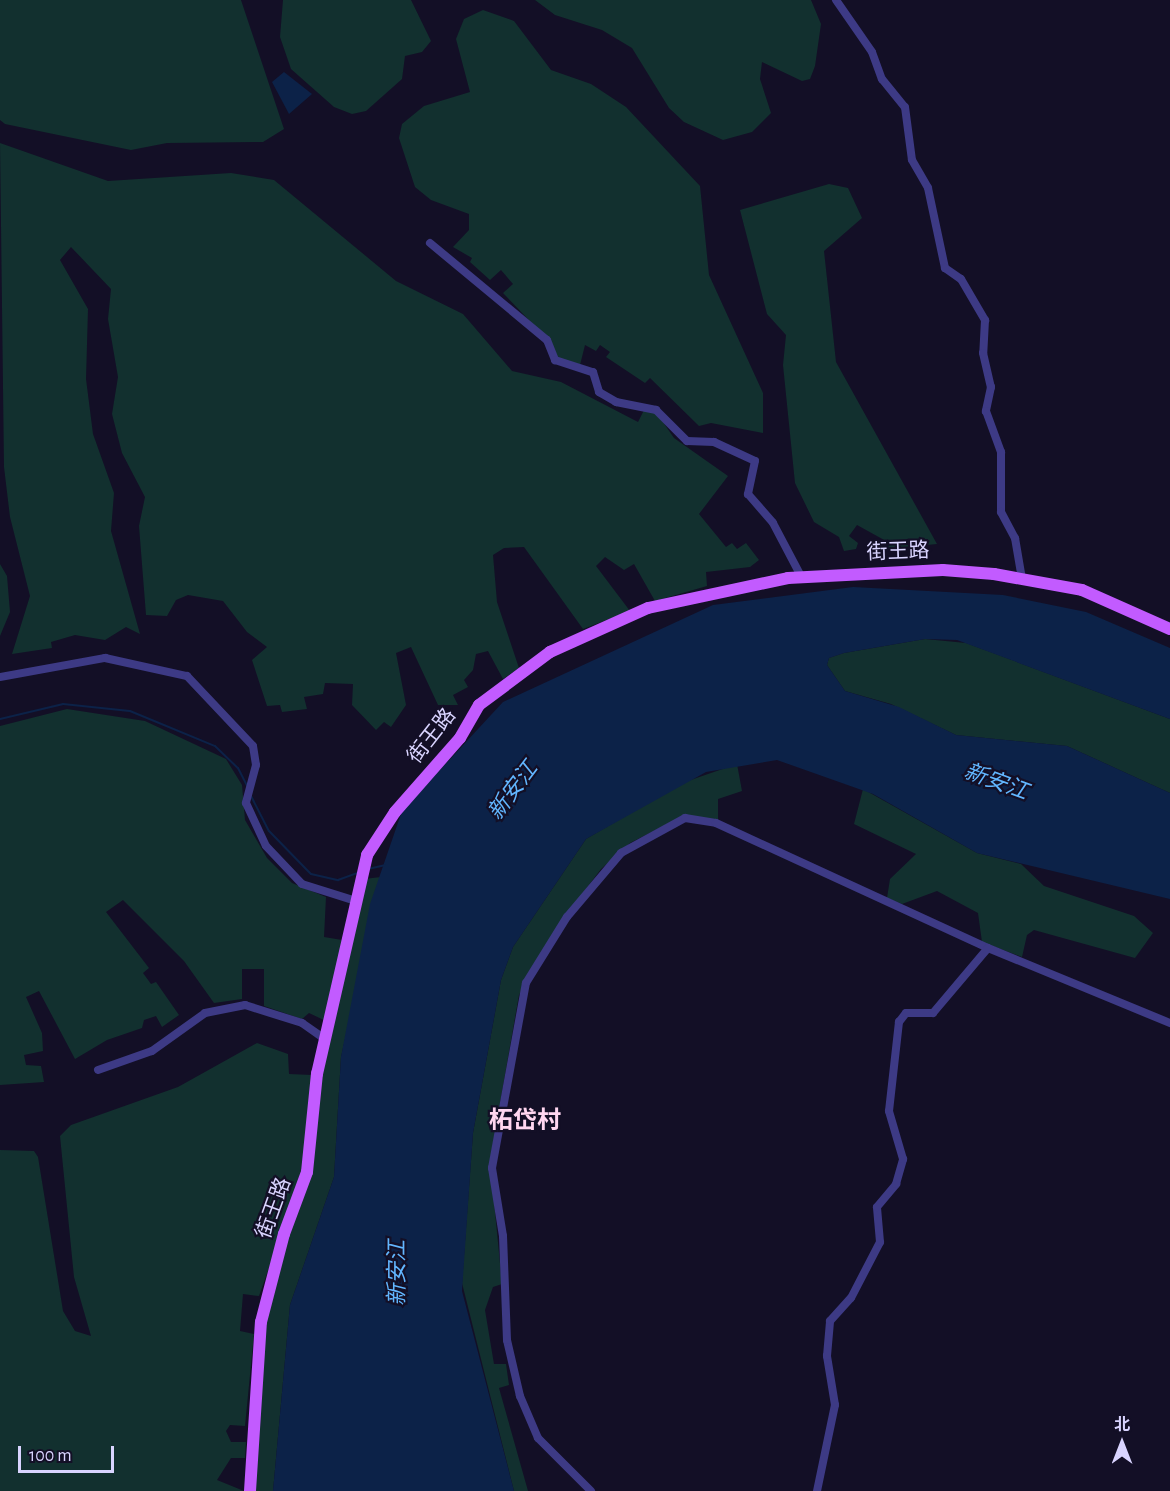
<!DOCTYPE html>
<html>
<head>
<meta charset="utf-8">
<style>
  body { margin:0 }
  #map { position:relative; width:1170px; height:1491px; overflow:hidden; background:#130f26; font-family:"Alegreya Sans","Noto Sans SC",sans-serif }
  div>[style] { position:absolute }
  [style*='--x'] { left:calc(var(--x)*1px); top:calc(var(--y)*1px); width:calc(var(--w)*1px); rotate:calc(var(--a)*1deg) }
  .green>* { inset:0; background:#12302f }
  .water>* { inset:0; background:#0c2248 }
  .stream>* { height:2px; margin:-1px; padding:0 1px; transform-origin:1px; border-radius:1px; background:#0c2248 }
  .street>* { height:8px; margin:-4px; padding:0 4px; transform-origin:4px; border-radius:4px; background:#3d3a85 }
  .primary>* { height:12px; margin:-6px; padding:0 6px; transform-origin:6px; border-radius:6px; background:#c25bff }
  span { translate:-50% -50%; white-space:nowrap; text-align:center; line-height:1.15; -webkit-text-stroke:4.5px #130f26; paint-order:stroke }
  .street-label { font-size:21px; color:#d9d4ff }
  .water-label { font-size:22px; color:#62b6ff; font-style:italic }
  .quarter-label { font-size:24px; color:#ffd6f0; font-weight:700 }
  .north { position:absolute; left:1092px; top:1413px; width:60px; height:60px; -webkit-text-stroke:4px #130f26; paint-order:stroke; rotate:0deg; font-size:16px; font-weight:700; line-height:24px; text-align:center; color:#d9d4ff }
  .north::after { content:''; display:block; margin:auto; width:21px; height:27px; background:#d9d4ff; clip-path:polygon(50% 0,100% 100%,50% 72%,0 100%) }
  .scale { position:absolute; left:18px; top:1446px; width:96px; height:27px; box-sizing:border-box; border:3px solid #d9d4ff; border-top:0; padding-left:8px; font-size:18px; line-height:21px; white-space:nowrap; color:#d9d4ff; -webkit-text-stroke:4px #130f26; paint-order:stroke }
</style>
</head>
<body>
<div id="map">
  <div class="green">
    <div style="clip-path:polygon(0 0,241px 0,284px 129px,263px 142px,167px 143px,131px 150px,5px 124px,0 120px)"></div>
    <div style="clip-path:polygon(283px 0,411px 0,431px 41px,422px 52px,405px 56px,402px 79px,366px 111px,352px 114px,334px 107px,291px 69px,280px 37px)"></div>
    <div style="clip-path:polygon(535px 0,811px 0,821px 24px,815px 66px,810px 79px,802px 81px,762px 62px,760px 79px,771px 113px,752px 132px,723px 140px,684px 122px,669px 108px,632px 48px,602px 30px,555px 15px)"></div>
    <div style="clip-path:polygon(483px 10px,514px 21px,551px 70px,591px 84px,626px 107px,700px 186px,709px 275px,763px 393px,763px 433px,711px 423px,699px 426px,650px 378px,645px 383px,606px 357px,610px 352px,600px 345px,596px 351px,585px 345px,580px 365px,556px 360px,548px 340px,503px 293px,513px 284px,501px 270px,490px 280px,470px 262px,472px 258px,453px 247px,469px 230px,469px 214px,431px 200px,415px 187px,399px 138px,402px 124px,424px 106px,470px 92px,456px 39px,464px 19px)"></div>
    <div style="clip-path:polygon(0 143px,108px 181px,231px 173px,274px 180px,396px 281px,463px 314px,512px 371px,561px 382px,638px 422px,644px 410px,656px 412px,674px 438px,728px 476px,699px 514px,726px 547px,732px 543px,737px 549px,746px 543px,759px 560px,750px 567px,706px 572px,707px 586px,655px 601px,634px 564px,624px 570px,605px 557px,596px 566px,630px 611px,583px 629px,524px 547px,504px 548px,493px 555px,497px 602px,519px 668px,503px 679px,488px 651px,476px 654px,473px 670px,464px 680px,468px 687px,453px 695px,458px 705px,438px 705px,411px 647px,396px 653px,406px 705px,391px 727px,384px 722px,376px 730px,352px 705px,353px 684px,325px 683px,323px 694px,304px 697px,307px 709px,282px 712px,280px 705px,267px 706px,252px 660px,267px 647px,247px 632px,223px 601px,188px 595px,176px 600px,167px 616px,146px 615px,139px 526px,145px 497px,122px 453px,112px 414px,118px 377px,108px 319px,111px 289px,71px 247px,60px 260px,88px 309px,86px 379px,93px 434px,114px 493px,111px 531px,140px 634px,126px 627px,105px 640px,75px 635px,51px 642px,52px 648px,12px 654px,30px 596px,10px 517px,4px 467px)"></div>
    <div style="clip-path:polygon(829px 184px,848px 188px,862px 218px,824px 251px,836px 362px,937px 544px,886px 549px,886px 541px,857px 525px,849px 536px,858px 543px,856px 549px,844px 551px,839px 537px,814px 522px,795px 483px,783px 365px,786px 335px,767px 314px,740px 210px)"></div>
    <div style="clip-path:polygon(0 564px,7px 576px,10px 612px,0 636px)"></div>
    <div style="clip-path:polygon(925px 639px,966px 643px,1170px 719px,1170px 793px,1067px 746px,956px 735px,891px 704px,845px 691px,827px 665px,829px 658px,844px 653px)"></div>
    <div style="clip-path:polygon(67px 709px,145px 721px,226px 759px,242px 785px,245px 820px,267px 858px,292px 883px,326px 897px,324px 937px,342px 940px,328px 1022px,309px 1013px,302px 1019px,264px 1006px,264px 969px,242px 969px,242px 999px,214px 1003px,184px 961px,123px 900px,106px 912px,149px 968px,143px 973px,151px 984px,156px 982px,179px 1015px,162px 1027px,156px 1016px,144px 1020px,142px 1028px,107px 1040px,75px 1059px,39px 991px,26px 997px,42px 1033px,43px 1051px,24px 1055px,26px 1065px,41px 1066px,44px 1082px,0 1085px,0 726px)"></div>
    <div style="clip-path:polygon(737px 764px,742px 791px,718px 799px,718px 821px,683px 816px,630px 843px,601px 869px,560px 923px,519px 995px,490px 1160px,502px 1284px,493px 1287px,485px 1310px,494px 1364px,506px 1364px,509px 1385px,499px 1388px,528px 1491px,514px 1491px,462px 1283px,473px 1133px,501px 980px,513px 947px,586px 839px,682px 783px)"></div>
    <div style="clip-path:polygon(863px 789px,977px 853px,1021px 864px,1044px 886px,1134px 916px,1153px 933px,1135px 958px,1034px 930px,1027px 935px,1022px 957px,982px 942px,978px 913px,937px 891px,902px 904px,887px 898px,890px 879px,916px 854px,854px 824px)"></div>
    <div style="clip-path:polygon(381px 877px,341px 1057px,334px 1177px,290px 1305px,273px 1491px,253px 1491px,261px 1342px,364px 879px)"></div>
    <div style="clip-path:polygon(257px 1043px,288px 1054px,289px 1074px,312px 1075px,305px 1159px,295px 1195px,259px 1296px,243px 1294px,240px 1331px,254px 1334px,245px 1426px,230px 1425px,226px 1431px,231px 1442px,246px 1442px,245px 1458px,231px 1458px,217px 1480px,244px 1491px,0 1491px,0 1150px,34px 1151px,38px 1157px,63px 1311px,75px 1331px,91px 1336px,74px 1277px,60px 1136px,71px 1125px,178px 1087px)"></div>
  </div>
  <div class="water">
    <div style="clip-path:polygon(284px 72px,312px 94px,289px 114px,272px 82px)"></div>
    <div style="clip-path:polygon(853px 587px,1003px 595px,1086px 612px,1170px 648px,1170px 719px,957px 640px,925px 639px,844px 653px,829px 658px,827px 665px,845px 691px,899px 707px,956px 735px,1067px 746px,1170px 793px,1170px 899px,977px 853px,873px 794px,777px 760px,706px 772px,586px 839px,513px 947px,501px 980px,473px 1133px,462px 1291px,514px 1491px,273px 1491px,290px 1305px,334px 1177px,341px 1057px,370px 904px,402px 811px,503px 702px,713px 605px)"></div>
  </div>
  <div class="stream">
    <div style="--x:0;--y:719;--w:65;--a:-13.4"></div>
    <div style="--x:63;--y:704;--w:67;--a:6"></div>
    <div style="--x:130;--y:711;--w:92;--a:22.4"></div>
    <div style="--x:215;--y:746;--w:32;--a:44"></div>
    <div style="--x:238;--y:768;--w:22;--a:63"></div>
    <div style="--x:251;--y:796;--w:39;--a:63"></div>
    <div style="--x:269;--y:831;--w:60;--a:45.7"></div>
    <div style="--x:311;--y:874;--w:28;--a:13"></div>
    <div style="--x:338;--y:880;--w:23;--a:-20"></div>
    <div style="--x:368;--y:869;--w:17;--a:-13"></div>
  </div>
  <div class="street">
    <div style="--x:836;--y:0;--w:63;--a:55.3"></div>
    <div style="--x:872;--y:52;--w:29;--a:70"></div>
    <div style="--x:882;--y:79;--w:36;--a:51"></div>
    <div style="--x:905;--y:107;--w:53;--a:82.5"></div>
    <div style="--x:912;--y:160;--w:32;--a:60"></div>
    <div style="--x:928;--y:188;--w:82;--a:78"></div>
    <div style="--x:945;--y:268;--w:19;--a:35"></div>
    <div style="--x:961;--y:279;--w:48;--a:59.7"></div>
    <div style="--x:985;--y:320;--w:33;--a:93"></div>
    <div style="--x:983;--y:353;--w:35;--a:77"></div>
    <div style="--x:991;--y:387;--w:25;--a:102"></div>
    <div style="--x:986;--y:411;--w:44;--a:69.9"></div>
    <div style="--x:1001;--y:452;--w:60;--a:90"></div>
    <div style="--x:1001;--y:512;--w:30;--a:62"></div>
    <div style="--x:1015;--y:538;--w:42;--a:80.3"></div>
    <div style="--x:430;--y:243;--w:152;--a:39.7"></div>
    <div style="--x:547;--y:340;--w:22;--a:68"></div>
    <div style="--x:555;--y:360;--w:40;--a:18"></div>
    <div style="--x:593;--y:372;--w:21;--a:73"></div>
    <div style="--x:599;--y:392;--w:20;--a:30"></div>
    <div style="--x:616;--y:402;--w:41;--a:11.3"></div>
    <div style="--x:656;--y:410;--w:44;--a:45"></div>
    <div style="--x:687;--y:441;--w:27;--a:2"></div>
    <div style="--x:714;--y:442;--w:45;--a:24.9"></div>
    <div style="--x:755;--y:461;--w:34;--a:102"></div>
    <div style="--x:748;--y:494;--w:38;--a:49"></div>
    <div style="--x:773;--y:523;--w:60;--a:62.2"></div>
    <div style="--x:0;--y:677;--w:107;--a:-10.3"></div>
    <div style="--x:105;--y:658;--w:84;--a:12.4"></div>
    <div style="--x:187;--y:676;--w:96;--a:46.7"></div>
    <div style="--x:253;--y:746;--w:19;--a:81"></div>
    <div style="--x:256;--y:765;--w:39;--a:105"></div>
    <div style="--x:246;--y:803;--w:47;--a:65.1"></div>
    <div style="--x:266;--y:846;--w:52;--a:46.5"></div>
    <div style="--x:302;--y:884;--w:57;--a:17.5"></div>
    <div style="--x:98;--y:1070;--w:57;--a:-19.4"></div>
    <div style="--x:152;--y:1051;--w:65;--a:-35.6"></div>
    <div style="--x:205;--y:1013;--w:41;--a:-11.3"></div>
    <div style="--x:245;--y:1005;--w:60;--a:17.5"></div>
    <div style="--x:302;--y:1023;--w:29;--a:35"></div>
    <div style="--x:591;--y:1491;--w:75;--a:-135"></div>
    <div style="--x:538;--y:1438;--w:46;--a:-113.2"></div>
    <div style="--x:520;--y:1396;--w:57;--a:-103.1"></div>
    <div style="--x:507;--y:1340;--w:104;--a:-92.2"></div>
    <div style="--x:503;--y:1236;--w:69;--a:-99.2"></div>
    <div style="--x:492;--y:1168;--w:188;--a:-79.6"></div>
    <div style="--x:526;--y:983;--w:78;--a:-58.2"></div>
    <div style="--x:567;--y:917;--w:84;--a:-49.8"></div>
    <div style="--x:621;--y:853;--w:73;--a:-28.7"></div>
    <div style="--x:685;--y:818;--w:31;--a:9"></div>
    <div style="--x:716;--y:823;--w:299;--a:24.7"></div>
    <div style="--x:988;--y:948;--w:197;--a:22.4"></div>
    <div style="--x:817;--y:1491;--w:88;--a:-78.2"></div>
    <div style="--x:835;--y:1405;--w:50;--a:-99.3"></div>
    <div style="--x:827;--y:1356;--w:35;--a:-85"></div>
    <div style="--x:830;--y:1321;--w:31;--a:-48"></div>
    <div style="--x:851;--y:1298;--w:63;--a:-62.6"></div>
    <div style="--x:880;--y:1242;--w:35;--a:-95"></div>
    <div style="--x:877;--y:1207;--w:30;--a:-50"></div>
    <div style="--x:896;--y:1184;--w:26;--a:-74"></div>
    <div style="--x:903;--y:1159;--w:50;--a:-106.3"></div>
    <div style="--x:889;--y:1111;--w:90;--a:-83.6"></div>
    <div style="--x:899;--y:1022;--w:11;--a:-52"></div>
    <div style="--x:906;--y:1013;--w:27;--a:0"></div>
    <div style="--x:933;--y:1013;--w:85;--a:-49.8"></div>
  </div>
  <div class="primary">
    <div style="--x:250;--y:1491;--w:169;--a:-86.3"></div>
    <div style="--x:261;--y:1322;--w:91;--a:-75.4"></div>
    <div style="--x:284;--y:1234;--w:66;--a:-69.6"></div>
    <div style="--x:307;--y:1172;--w:99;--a:-84.2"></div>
    <div style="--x:317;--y:1074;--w:225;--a:-77.1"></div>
    <div style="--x:367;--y:855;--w:51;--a:-56.9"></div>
    <div style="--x:395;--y:812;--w:98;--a:-48.7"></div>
    <div style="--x:460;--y:738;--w:38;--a:-60"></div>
    <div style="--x:479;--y:705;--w:89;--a:-36.7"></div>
    <div style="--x:550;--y:652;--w:107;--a:-24.2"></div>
    <div style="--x:648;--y:608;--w:143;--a:-12.1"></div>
    <div style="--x:788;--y:578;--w:155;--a:-3"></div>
    <div style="--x:943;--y:570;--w:51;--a:4.5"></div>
    <div style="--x:994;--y:574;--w:89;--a:10.3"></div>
    <div style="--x:1082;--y:590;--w:96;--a:23.9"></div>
  </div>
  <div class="street-label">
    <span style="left:898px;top:552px;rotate:-2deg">街王路</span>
    <span style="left:432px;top:736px;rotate:-52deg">街王路</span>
    <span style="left:274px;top:1208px;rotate:-70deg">街王路</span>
  </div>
  <div class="water-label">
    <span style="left:996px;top:782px;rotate:20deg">新安江</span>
    <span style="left:513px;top:791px;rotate:-53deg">新安江</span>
    <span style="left:398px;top:1273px;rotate:-90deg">新安江</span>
  </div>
  <div class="quarter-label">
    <span style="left:525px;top:1122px">柘岱村</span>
  </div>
  <div class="north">北</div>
  <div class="scale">100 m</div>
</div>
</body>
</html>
